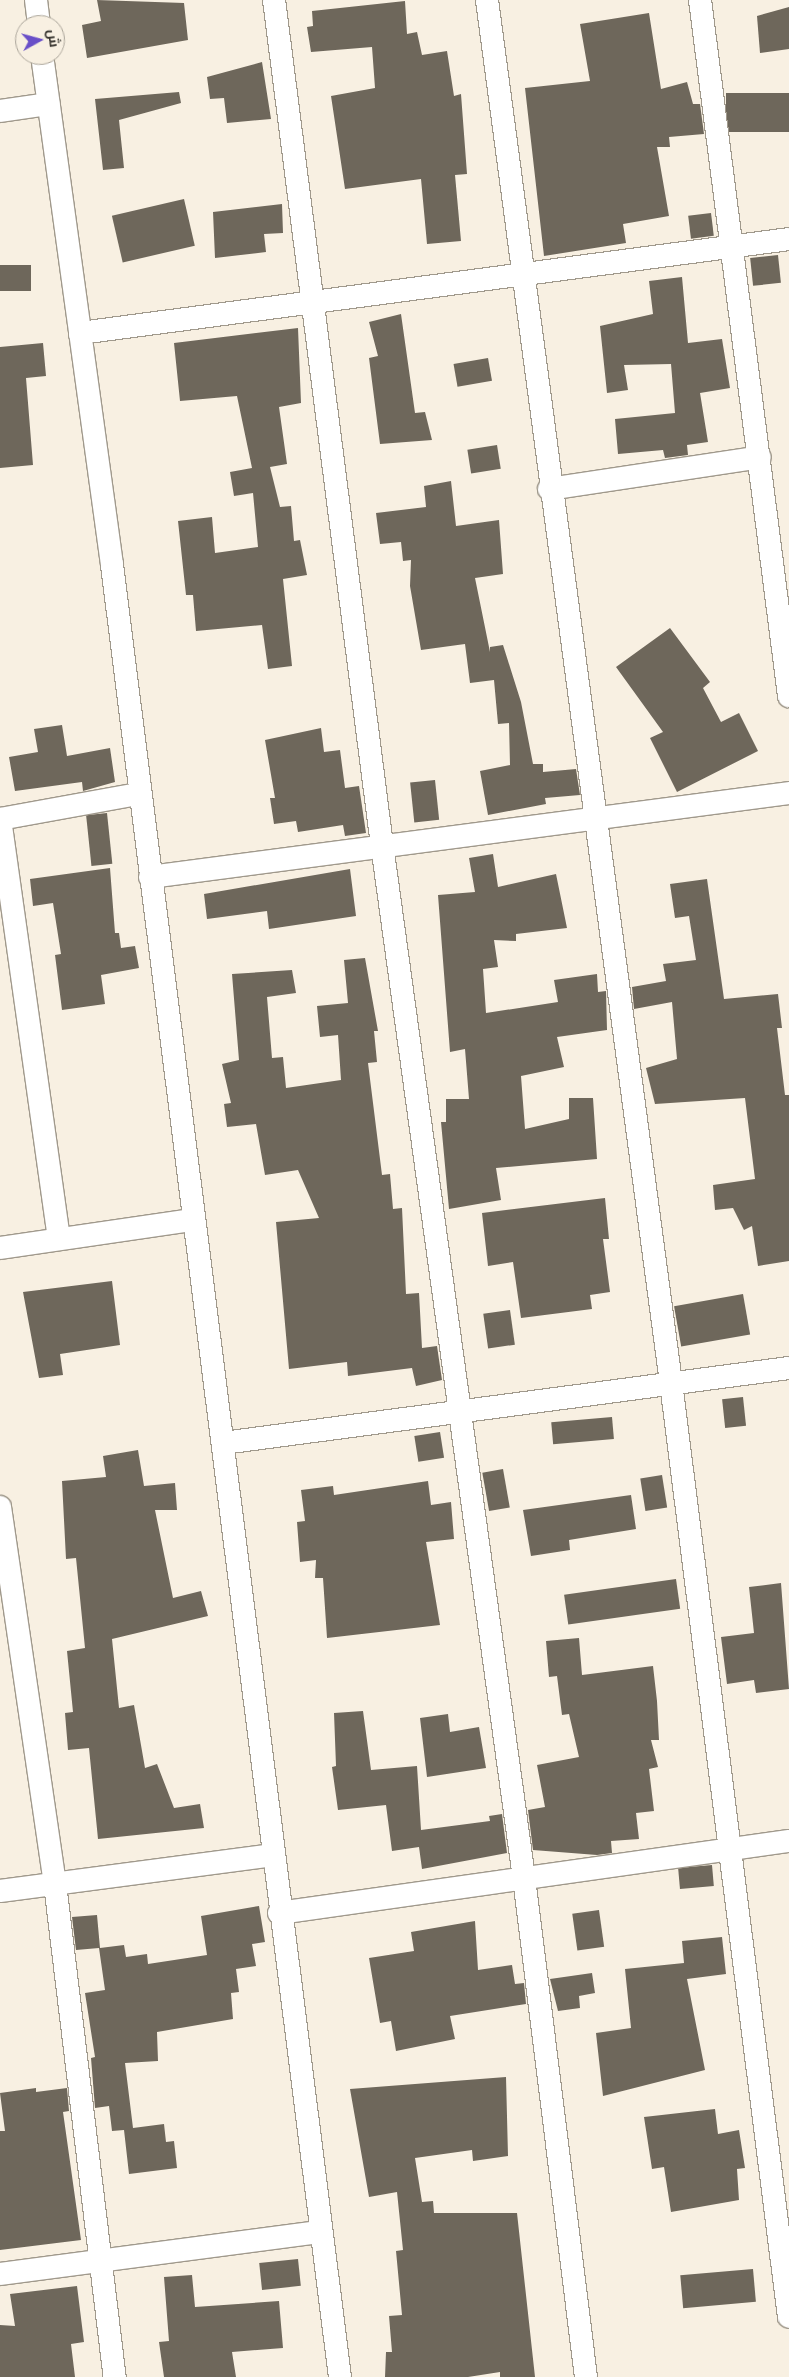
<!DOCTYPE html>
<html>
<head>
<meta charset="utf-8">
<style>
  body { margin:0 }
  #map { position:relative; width:789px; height:2377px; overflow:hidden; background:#f8f0e2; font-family:"PT Sans",Cairo,sans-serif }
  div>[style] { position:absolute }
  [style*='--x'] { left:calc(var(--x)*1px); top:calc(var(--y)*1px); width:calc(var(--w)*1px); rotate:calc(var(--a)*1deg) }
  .building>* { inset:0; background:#6e675b; transform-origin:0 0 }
  .roads { filter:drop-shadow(1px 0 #a0998c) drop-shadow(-1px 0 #a0998c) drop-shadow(0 1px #a0998c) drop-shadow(0 -1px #a0998c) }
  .minor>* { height:22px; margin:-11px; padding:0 11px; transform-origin:11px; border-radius:11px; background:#fff }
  span { translate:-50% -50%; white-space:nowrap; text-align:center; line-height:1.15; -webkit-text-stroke:5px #f8f0e2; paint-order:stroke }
  .north { position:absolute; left:15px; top:15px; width:50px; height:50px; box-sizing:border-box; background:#f8f0e2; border:1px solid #aba59a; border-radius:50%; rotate:83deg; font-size:14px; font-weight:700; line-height:20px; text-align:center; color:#37342f }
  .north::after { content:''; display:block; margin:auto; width:18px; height:22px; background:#694fc8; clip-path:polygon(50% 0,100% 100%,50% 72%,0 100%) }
</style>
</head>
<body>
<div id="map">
  <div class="building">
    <div style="clip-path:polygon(97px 0,184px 3px,188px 40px,87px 58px,82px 25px,101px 21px)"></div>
    <div style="clip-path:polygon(405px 1px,407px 34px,417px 32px,422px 55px,447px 51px,454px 96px,461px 94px,467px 174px,455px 175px,461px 241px,427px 244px,421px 179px,345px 189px,331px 96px,375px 88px,372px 47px,311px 52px,307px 27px,313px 26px,312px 11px)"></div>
    <div style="clip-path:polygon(789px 7px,789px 49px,760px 53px,757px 16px)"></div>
    <div style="clip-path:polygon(649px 13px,661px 89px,687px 82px,693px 104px,700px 104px,704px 134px,669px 137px,670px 147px,657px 147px,669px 216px,623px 224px,626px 243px,544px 256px,525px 88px,590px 81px,580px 24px)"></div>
    <div style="clip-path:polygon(262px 62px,271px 119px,227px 123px,224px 98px,210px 99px,207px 77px)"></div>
    <div style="clip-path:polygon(179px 92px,181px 103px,119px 120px,124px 168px,103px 170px,95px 99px)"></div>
    <div style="left:789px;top:93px;width:39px;height:63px;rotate:90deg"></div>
    <div style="left:184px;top:199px;width:48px;height:74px;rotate:77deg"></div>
    <div style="clip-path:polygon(282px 204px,283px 233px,264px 234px,266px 252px,215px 258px,213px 212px)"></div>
    <div style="left:711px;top:213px;width:23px;height:23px;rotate:83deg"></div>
    <div style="left:778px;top:255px;width:28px;height:28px;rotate:84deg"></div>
    <div style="left:0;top:265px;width:31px;height:26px"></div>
    <div style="clip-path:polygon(682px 277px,688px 343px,722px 339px,730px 388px,700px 393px,708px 442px,687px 445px,688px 455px,665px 458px,663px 450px,618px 454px,615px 419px,675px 413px,671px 364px,624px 365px,628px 390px,607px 393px,600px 326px,653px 314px,649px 281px)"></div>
    <div style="clip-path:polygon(401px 314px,415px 413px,425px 412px,432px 440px,380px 444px,369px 358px,378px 356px,369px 322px)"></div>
    <div style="clip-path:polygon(298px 328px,301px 403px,279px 407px,287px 464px,270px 467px,280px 507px,291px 506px,294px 541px,300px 540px,307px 575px,283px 579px,292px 666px,268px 669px,262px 625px,196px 631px,193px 595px,186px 595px,178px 521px,212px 517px,215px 553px,258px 547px,253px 493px,234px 496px,230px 472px,252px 468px,237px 396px,180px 401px,174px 343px)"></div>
    <div style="clip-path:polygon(43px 343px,46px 376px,26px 378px,33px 465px,0 468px,0 347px)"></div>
    <div style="left:488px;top:358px;width:23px;height:35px;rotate:80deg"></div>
    <div style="left:497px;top:445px;width:24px;height:30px;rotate:81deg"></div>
    <div style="clip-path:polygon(451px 481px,456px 526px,499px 520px,503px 574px,475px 578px,490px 652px,490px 647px,503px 645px,521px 702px,533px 764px,543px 764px,543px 772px,576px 769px,580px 795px,545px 798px,546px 804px,488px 815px,480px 771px,510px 765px,509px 723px,498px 724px,494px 680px,470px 683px,465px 644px,421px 650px,410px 586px,411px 560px,403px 561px,401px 542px,380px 544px,376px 513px,426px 507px,424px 486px)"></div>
    <div style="clip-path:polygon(670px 628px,710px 682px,703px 688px,721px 722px,739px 713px,758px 751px,677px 792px,650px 738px,663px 732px,616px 667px)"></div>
    <div style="clip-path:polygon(62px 725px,67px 756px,110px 748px,115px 782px,83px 791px,82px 782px,15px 791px,9px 757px,38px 752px,34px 729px)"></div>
    <div style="clip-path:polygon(321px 728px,324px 752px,340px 750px,345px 788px,359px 786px,366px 833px,345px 836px,343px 825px,298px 832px,296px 821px,274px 824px,270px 798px,275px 798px,265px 740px)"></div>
    <div style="left:435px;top:780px;width:40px;height:25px;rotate:84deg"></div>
    <div style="left:107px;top:813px;width:51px;height:21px;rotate:84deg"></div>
    <div style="clip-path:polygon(493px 854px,498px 887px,556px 874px,567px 928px,516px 934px,516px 941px,494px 940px,498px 967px,483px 969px,486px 1013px,558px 1002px,554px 980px,597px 974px,598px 992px,606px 991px,607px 1030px,557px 1037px,564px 1067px,521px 1076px,525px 1129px,569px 1119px,569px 1098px,593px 1098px,597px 1159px,496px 1168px,501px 1200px,449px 1209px,441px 1122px,446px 1122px,446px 1099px,469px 1099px,465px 1049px,450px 1052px,438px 895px,475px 892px,469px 858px)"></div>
    <div style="clip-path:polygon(110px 868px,115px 933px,119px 933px,121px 948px,135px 946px,139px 968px,101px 975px,105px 1004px,62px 1010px,55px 955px,61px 954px,53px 903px,33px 906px,30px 879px)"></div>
    <div style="clip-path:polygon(350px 869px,356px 916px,269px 929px,267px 911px,207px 919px,204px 894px)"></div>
    <div style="clip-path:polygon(707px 879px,724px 999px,778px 994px,782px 1028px,777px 1028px,785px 1095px,789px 1095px,789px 1261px,758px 1266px,752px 1226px,744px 1230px,733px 1208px,715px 1210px,713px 1185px,755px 1179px,745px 1098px,655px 1104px,646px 1068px,677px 1059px,672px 1002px,634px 1009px,632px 987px,666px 981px,663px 964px,696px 960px,689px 916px,675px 918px,670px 884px)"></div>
    <div style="clip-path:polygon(365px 958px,378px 1031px,374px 1031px,377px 1062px,368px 1063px,382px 1175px,390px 1174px,393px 1209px,402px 1208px,406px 1294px,419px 1293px,422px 1348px,437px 1346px,442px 1380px,416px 1386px,412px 1368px,348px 1376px,347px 1362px,289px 1369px,276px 1222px,319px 1218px,298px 1170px,265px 1175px,256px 1124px,227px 1127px,224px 1104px,231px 1103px,222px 1064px,239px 1060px,232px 974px,292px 970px,296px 993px,267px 997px,272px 1058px,283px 1057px,286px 1088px,341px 1080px,338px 1035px,320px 1037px,317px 1006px,348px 1003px,344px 960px)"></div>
    <div style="clip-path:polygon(605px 1198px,609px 1239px,603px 1239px,610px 1292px,590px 1295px,592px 1309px,521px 1318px,513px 1262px,488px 1266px,482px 1213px)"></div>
    <div style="clip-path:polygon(112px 1281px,120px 1345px,60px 1354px,63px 1375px,39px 1378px,23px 1292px)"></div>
    <div style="left:743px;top:1294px;width:41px;height:70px;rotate:80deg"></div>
    <div style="left:510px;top:1310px;width:35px;height:27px;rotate:82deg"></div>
    <div style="left:743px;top:1397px;width:29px;height:21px;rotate:84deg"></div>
    <div style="left:612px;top:1417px;width:22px;height:61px;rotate:85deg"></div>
    <div style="left:440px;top:1432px;width:26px;height:26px;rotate:81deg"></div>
    <div style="clip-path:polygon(138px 1450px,144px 1486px,175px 1483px,177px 1510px,155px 1510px,173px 1598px,201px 1591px,208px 1616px,112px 1639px,119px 1708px,134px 1705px,145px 1768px,157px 1764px,174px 1808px,200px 1804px,204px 1828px,98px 1839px,89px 1748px,68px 1750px,65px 1713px,73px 1712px,67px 1651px,85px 1648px,76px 1558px,66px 1559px,62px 1481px,106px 1477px,103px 1456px)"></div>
    <div style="left:503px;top:1469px;width:39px;height:21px;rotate:80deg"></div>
    <div style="left:662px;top:1475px;width:33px;height:22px;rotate:81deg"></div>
    <div style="clip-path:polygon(428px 1481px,431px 1505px,451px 1502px,454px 1539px,426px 1542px,440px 1625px,327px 1638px,323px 1578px,315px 1578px,316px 1560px,300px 1562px,297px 1522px,305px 1521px,301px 1490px,333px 1486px,334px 1495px)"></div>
    <div style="clip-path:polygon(631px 1495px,636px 1529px,569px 1540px,570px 1550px,531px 1556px,523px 1510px)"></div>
    <div style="left:676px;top:1579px;width:30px;height:113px;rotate:82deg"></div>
    <div style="clip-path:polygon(781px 1583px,789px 1689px,756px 1693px,754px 1680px,727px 1684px,721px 1637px,754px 1633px,749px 1587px)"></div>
    <div style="clip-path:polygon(579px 1638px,582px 1675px,653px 1666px,657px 1701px,659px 1740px,651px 1740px,658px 1767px,649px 1769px,654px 1811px,636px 1813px,639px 1839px,611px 1841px,612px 1853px,597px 1855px,533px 1850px,528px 1810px,545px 1807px,537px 1765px,579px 1757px,569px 1714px,562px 1715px,557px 1676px,549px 1677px,546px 1641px)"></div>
    <div style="clip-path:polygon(363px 1711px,371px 1770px,417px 1766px,421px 1830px,490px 1821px,489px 1816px,502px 1814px,507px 1853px,422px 1869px,419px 1847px,392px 1851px,386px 1805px,338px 1810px,332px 1767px,336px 1766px,334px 1713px)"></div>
    <div style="clip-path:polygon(448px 1714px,450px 1732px,479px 1727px,486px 1768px,427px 1777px,420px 1718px)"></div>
    <div style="left:712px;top:1865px;width:21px;height:34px;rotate:85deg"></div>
    <div style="clip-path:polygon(259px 1906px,265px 1942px,252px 1944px,256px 1966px,236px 1969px,239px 1992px,231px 1993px,233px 2019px,157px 2032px,158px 2061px,125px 2063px,133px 2128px,164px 2124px,166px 2142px,174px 2141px,177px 2168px,129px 2174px,124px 2130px,112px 2131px,109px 2106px,95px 2108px,91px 2058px,95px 2057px,85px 1993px,105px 1990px,99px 1948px,76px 1950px,72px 1917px,97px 1915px,100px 1948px,124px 1945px,126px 1957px,147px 1954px,148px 1964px,207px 1955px,201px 1916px)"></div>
    <div style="left:599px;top:1910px;width:37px;height:27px;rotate:82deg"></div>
    <div style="clip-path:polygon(475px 1921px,478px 1970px,512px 1965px,515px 1984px,524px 1983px,526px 2004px,450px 2016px,455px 2039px,396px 2051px,391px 2021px,380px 2023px,369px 1958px,414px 1951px,411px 1932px)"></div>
    <div style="clip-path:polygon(722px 1937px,726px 1974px,687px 1979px,705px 2070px,603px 2096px,596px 2033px,631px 2028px,625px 1969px,684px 1963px,682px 1941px)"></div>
    <div style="clip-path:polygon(592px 1973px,595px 1993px,579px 1996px,580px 2008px,558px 2011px,550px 1979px)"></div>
    <div style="clip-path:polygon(506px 2077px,508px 2156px,473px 2161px,472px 2150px,415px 2158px,422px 2202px,433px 2201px,434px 2213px,517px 2213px,535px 2377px,500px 2377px,500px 2372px,468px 2377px,385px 2377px,386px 2352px,392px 2352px,389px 2316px,402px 2315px,396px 2251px,403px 2250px,397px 2192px,369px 2197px,350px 2089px)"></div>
    <div style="clip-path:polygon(36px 2088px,36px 2092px,67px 2088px,69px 2111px,63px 2112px,81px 2240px,0 2250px,0 2131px,5px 2131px,0 2093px)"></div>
    <div style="clip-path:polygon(715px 2109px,718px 2134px,739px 2130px,745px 2168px,737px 2169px,739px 2200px,671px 2212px,664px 2167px,652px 2169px,644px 2117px)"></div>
    <div style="left:298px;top:2259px;width:27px;height:39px;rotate:84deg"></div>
    <div style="left:753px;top:2269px;width:33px;height:73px;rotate:85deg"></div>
    <div style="clip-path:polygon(192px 2275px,195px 2307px,279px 2301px,283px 2348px,232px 2352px,236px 2377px,164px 2377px,159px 2342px,169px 2341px,164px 2277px)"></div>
    <div style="clip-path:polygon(77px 2286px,84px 2342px,71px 2344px,75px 2377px,0 2377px,0 2325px,15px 2326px,10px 2294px)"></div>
  </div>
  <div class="roads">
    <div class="minor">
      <div style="--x:36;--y:0;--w:25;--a:83"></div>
      <div style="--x:274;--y:0;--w:852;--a:82.72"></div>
      <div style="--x:382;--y:845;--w:1043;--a:82.17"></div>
      <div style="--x:524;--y:1878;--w:503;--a:82.92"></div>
      <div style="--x:487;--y:0;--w:1395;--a:82.42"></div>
      <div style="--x:671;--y:1383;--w:941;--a:82.8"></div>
      <div style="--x:700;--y:0;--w:702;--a:82.71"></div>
      <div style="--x:42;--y:55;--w:515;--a:82.18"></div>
      <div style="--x:112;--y:565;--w:1826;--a:82.83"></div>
      <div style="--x:0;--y:111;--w:49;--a:-8.3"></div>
      <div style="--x:80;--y:333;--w:715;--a:-7.55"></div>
      <div style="--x:549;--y:489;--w:213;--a:-8.6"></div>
      <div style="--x:0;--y:819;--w:423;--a:82"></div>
      <div style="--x:0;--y:819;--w:140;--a:-10.3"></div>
      <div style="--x:150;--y:877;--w:644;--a:-7.49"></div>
      <div style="--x:0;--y:1248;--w:194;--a:-8.3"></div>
      <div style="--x:223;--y:1443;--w:571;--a:-7.55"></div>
      <div style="--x:0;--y:1507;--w:381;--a:81.7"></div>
      <div style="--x:55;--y:1884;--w:497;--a:83.1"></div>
      <div style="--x:0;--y:1891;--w:274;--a:-7.5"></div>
      <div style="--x:279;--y:1913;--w:515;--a:-8.04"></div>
      <div style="--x:0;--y:2274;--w:324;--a:-7.5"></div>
    </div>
  </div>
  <div class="north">ش</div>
</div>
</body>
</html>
